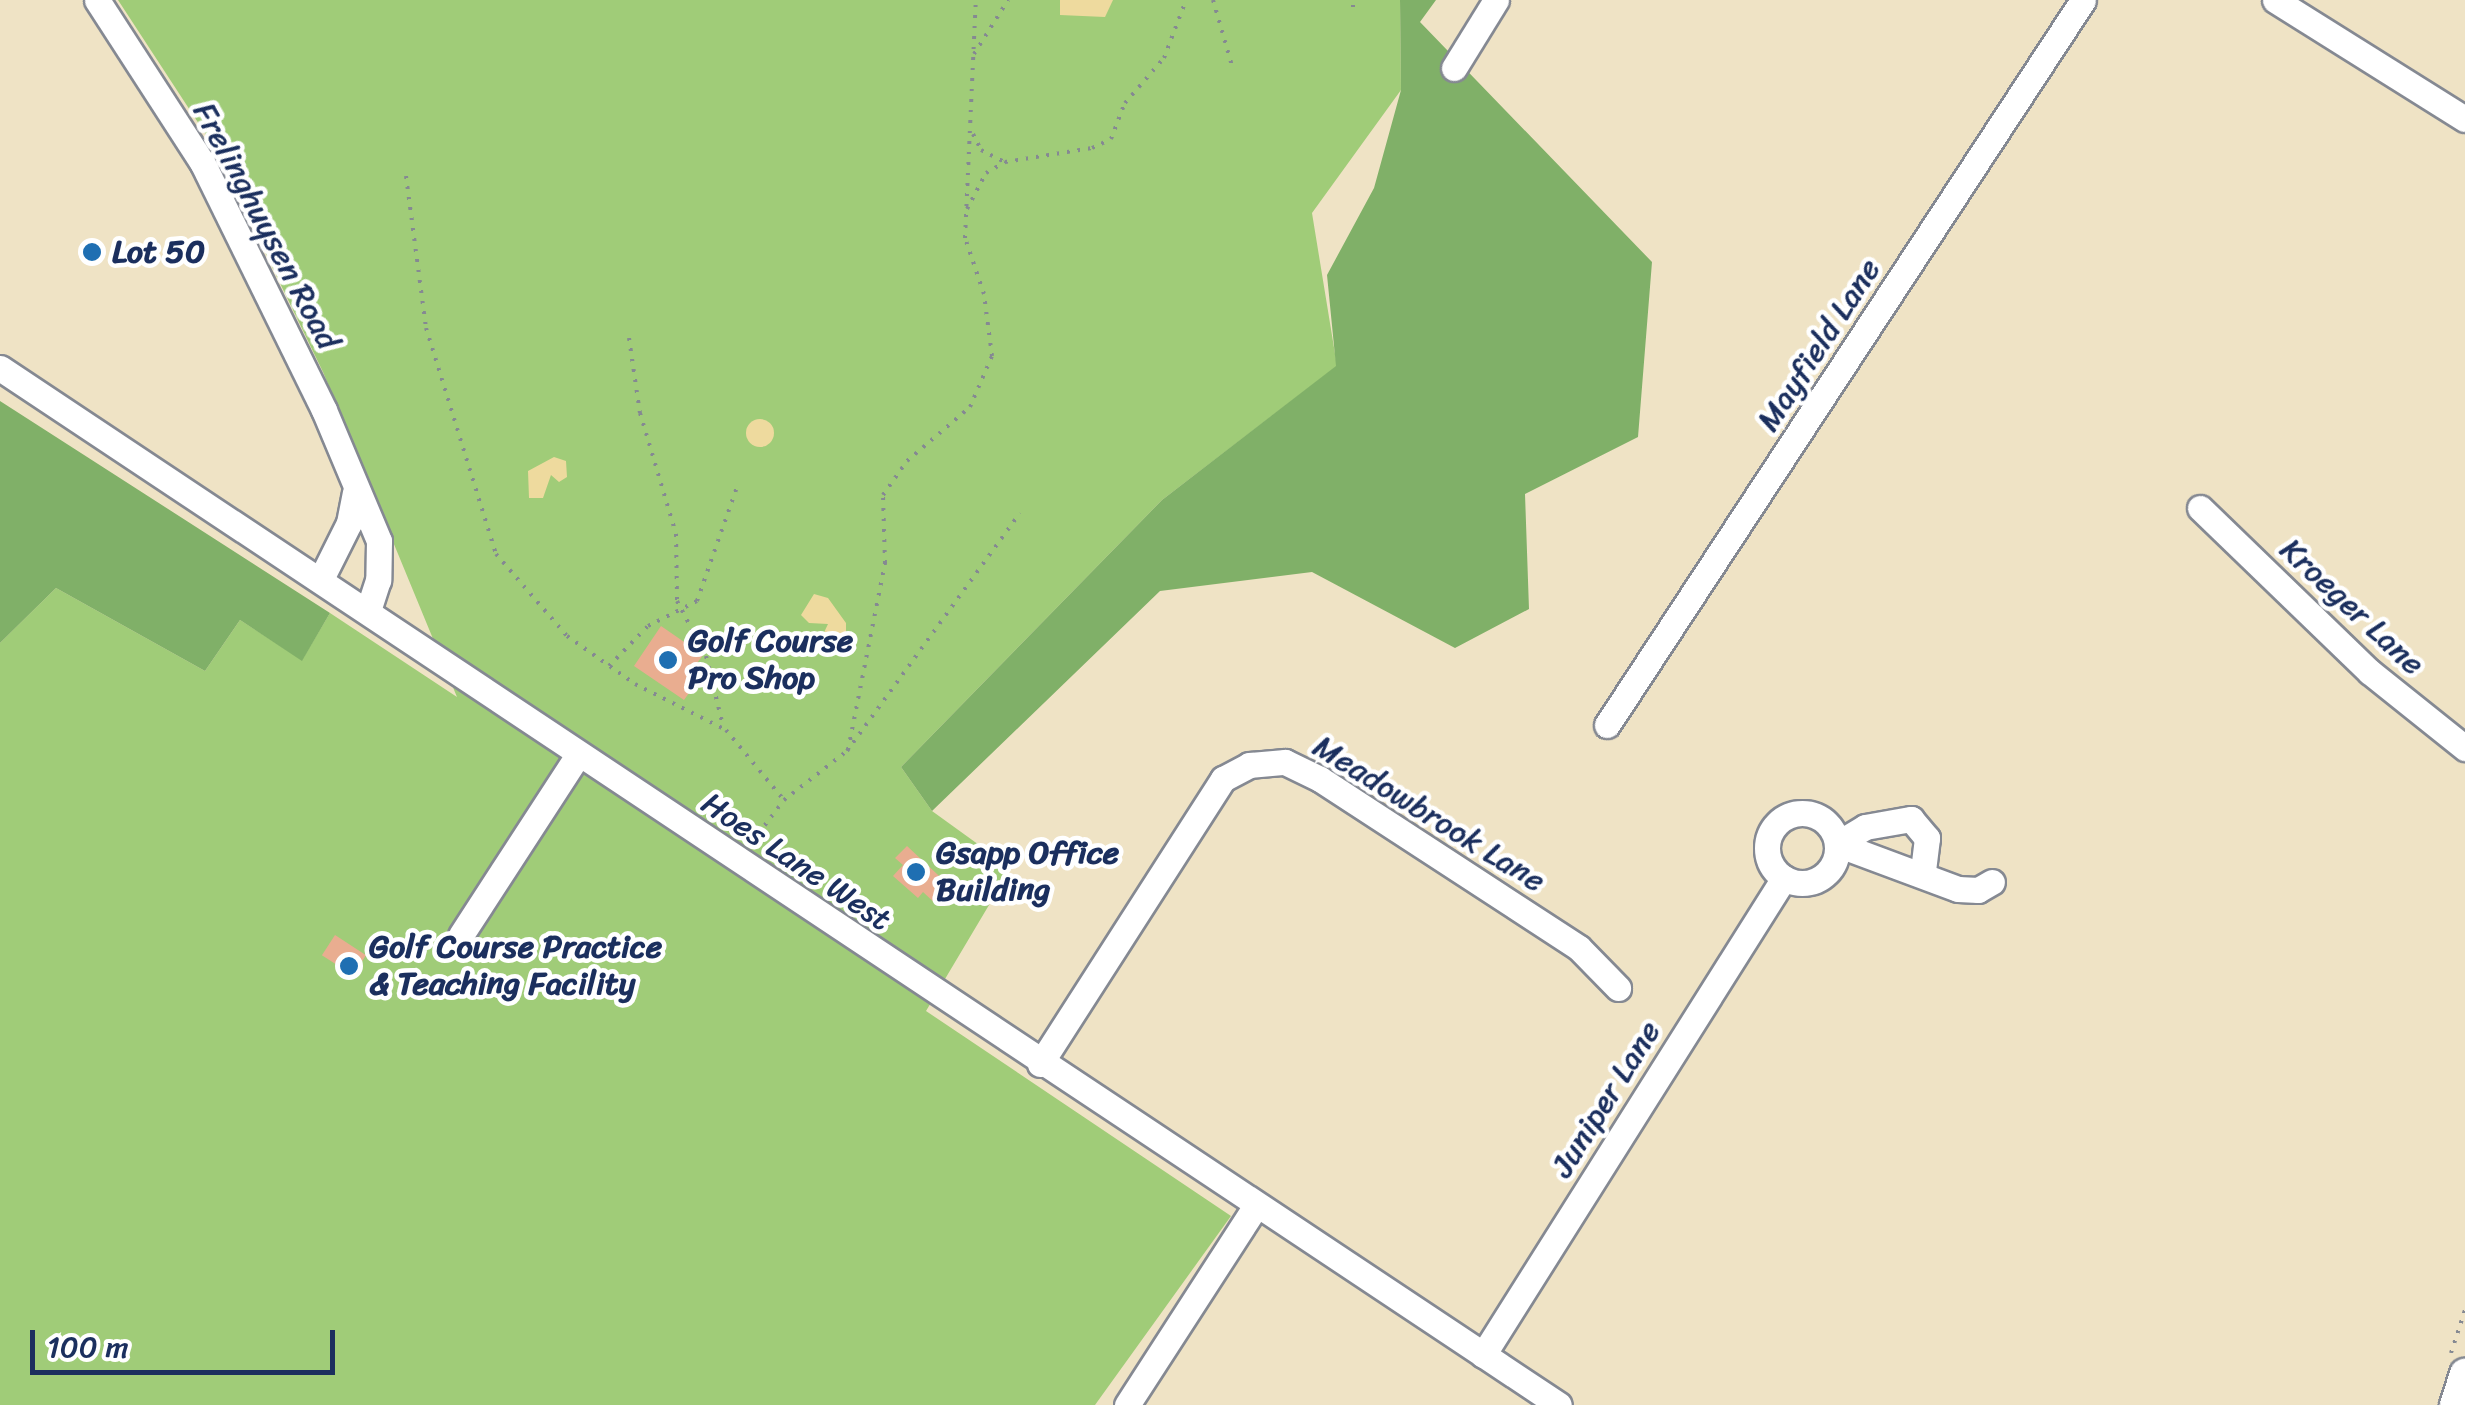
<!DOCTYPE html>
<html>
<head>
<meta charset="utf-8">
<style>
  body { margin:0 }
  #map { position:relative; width:2465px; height:1405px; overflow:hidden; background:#efe3c5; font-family:Sriracha,sans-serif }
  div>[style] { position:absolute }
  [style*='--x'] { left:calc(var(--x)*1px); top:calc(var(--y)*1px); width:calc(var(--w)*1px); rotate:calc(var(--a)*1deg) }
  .green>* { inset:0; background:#a0cc78 }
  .forest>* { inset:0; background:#80b068 }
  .sand>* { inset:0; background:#eeda9e }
  .round { border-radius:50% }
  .building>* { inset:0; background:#e9ad90; transform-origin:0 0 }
  .path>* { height:4px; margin-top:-2px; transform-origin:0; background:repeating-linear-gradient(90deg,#858992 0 2.5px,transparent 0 10.5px) }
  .roads { filter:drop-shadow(2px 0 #858992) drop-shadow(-2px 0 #858992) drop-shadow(0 2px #858992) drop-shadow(0 -2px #858992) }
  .minor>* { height:25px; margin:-12.5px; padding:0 12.5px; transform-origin:12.5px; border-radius:12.5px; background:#fff }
  .minor>.ring { margin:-12.5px; padding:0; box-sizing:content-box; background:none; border:25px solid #fff; border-radius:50% }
  .major>* { height:30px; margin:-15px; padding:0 15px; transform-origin:15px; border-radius:15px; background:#fff }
  .dots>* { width:28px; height:28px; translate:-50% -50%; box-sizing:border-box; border:5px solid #fff; border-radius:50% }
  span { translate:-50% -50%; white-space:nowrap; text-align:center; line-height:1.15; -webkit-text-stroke:9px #fff; paint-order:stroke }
  .street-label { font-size:32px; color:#1b2f5e }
  .poi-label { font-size:32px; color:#1b2f5e; font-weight:700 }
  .left { translate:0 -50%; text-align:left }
  .scale { position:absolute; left:30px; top:1330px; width:305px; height:45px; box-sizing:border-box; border:5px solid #1b2f5e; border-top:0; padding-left:12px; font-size:30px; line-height:35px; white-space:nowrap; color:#1b2f5e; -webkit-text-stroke:8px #fff; paint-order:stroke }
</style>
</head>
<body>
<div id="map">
  <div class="green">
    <div style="clip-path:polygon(118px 0,1400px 0,1401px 90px,1312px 213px,1337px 366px,1162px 500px,901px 767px,932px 811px,1011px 868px,926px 1011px,1231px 1216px,1095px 1405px,0 1405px,0 643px,56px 588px,205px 671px,240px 620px,302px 660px,330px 613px,457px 697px,323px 372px,214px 147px)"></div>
  </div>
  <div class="forest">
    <div style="clip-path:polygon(1400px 0,1436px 0,1420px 22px,1652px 262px,1638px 437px,1525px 494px,1529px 609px,1455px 648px,1312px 572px,1160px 591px,932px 811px,901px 767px,1162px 500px,1336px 366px,1327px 275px,1374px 188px,1401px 90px)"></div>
    <div style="clip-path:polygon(0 401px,330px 613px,302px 661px,240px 620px,205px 671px,56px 588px,0 643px)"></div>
  </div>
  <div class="sand">
    <div style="clip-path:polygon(1060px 0,1113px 0,1105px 17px,1060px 15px)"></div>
    <div class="round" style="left:746px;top:419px;width:28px;height:28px"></div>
    <div style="clip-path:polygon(554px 457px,566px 461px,567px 477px,559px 482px,551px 475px,543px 498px,529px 498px,528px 471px)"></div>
    <div style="clip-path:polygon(814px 594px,828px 598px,846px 623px,846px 640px,836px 648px,820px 641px,828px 624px,809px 623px,801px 615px)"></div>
  </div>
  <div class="building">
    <div style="clip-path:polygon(661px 626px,703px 655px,692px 670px,701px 676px,684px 700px,634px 666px)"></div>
    <div style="clip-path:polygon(907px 846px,952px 888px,937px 905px,923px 892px,918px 898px,893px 876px,903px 865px,895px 858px)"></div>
    <div style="left:335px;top:935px;width:37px;height:24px;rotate:33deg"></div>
  </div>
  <div class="path">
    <div style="--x:1213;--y:0;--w:69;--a:73.9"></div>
    <div style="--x:1353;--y:7;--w:7;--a:-90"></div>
    <div style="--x:974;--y:54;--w:64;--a:-57.8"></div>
    <div style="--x:973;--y:134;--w:18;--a:63"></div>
    <div style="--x:981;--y:150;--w:27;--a:27"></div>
    <div style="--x:406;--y:176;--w:153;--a:82.5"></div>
    <div style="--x:426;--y:328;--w:237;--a:72.8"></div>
    <div style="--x:496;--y:554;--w:108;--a:49.1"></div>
    <div style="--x:567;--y:636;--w:83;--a:35.2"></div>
    <div style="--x:635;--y:684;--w:102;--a:26.8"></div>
    <div style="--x:726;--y:730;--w:91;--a:50.4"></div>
    <div style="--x:967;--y:209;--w:41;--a:-62.2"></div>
    <div style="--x:986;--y:173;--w:22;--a:-30"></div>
    <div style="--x:1005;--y:162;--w:88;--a:-9.1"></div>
    <div style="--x:1092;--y:148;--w:21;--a:-25"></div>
    <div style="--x:1111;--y:139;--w:39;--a:-69"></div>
    <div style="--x:1125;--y:103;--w:60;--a:-49.1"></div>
    <div style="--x:1164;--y:58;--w:62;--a:-69.2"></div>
    <div style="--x:629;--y:338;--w:76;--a:81.7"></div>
    <div style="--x:640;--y:413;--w:126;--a:73.4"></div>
    <div style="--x:676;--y:534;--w:67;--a:89.1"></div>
    <div style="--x:677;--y:601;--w:62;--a:62.2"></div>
    <div style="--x:706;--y:656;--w:72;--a:76.3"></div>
    <div style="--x:609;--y:666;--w:56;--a:-45.7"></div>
    <div style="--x:648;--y:626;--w:55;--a:-27"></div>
    <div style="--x:697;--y:601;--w:121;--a:-70.7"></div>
    <div style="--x:848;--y:750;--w:191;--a:-78.8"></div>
    <div style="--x:885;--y:563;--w:68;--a:-91.7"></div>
    <div style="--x:883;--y:495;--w:42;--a:-54.8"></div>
    <div style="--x:907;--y:461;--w:83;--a:-40.6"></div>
    <div style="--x:970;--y:407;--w:56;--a:-66.7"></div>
    <div style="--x:992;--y:356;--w:63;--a:-97.4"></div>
    <div style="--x:984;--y:294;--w:59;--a:-108.7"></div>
    <div style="--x:965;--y:238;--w:238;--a:-87.4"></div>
    <div style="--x:752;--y:842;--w:53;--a:-52.7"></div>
    <div style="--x:784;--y:800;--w:80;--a:-37.9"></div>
    <div style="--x:847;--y:751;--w:294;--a:-54"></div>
    <div style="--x:2451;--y:1353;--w:45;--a:-72"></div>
  </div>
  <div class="roads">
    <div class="minor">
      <div style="--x:97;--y:0;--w:193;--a:57.1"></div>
      <div style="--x:202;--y:162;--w:276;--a:63.8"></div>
      <div style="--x:324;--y:410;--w:142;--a:67.2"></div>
      <div style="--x:379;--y:541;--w:39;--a:91"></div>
      <div style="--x:378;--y:580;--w:32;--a:108"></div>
      <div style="--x:2275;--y:0;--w:224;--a:32.1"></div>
      <div style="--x:1454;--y:68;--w:80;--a:-58.3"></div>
      <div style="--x:0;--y:368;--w:1872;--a:33.63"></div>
      <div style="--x:2200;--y:508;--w:236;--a:44"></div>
      <div style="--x:2370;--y:672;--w:122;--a:38.7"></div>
      <div style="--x:321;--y:579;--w:63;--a:-63.4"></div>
      <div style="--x:349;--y:523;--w:31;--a:-79"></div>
      <div style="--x:1607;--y:725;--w:867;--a:-56.71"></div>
      <div class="ring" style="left:1767px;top:813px;width:45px;height:45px"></div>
      <div style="--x:1837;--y:844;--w:129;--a:20.4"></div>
      <div style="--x:1958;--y:889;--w:20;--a:3"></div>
      <div style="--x:1978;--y:890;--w:16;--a:-30"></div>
      <div style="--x:1837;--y:844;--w:33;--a:-31"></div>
      <div style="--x:1865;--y:827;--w:47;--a:-9.9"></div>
      <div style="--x:1911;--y:819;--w:25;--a:50"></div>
      <div style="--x:1927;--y:838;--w:34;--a:97"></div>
      <div style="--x:461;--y:935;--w:215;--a:-57"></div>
      <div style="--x:1040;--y:1064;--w:339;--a:-57.3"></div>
      <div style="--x:1223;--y:779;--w:30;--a:-28"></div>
      <div style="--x:1249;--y:765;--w:36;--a:-5"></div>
      <div style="--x:1285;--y:762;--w:39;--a:26"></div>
      <div style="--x:1320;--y:779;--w:309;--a:33.1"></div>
      <div style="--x:1579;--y:948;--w:56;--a:45.7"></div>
      <div style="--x:1483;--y:1355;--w:564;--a:-57.75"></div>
      <div style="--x:1127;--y:1405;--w:236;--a:-57.1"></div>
    </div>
    <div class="major">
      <div style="--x:2455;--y:1405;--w:33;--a:-72"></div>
    </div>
  </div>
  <div class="dots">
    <div style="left:92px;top:252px;background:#1f6fb2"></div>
    <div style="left:668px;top:660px;background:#1f6fb2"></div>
    <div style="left:916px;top:872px;background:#1f6fb2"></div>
    <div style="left:349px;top:966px;background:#1f6fb2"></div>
  </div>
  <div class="street-label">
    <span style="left:266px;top:226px;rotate:62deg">Frelinghuysen Road</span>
    <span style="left:1819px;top:345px;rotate:-57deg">Mayfield Lane</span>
    <span style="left:2352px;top:607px;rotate:43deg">Kroeger Lane</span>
    <span style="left:1429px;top:814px;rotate:32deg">Meadowbrook Lane</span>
    <span style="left:796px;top:862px;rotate:34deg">Hoes Lane West</span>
    <span style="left:1606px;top:1099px;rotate:-58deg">Juniper Lane</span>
  </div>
  <div class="poi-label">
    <span class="left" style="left:112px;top:252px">Lot 50</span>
    <span class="left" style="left:688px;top:660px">Golf Course<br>Pro Shop</span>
    <span class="left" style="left:936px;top:872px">Gsapp Office<br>Building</span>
    <span class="left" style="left:369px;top:966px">Golf Course Practice<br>&amp; Teaching Facility</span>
  </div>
  <div class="scale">100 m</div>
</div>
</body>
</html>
